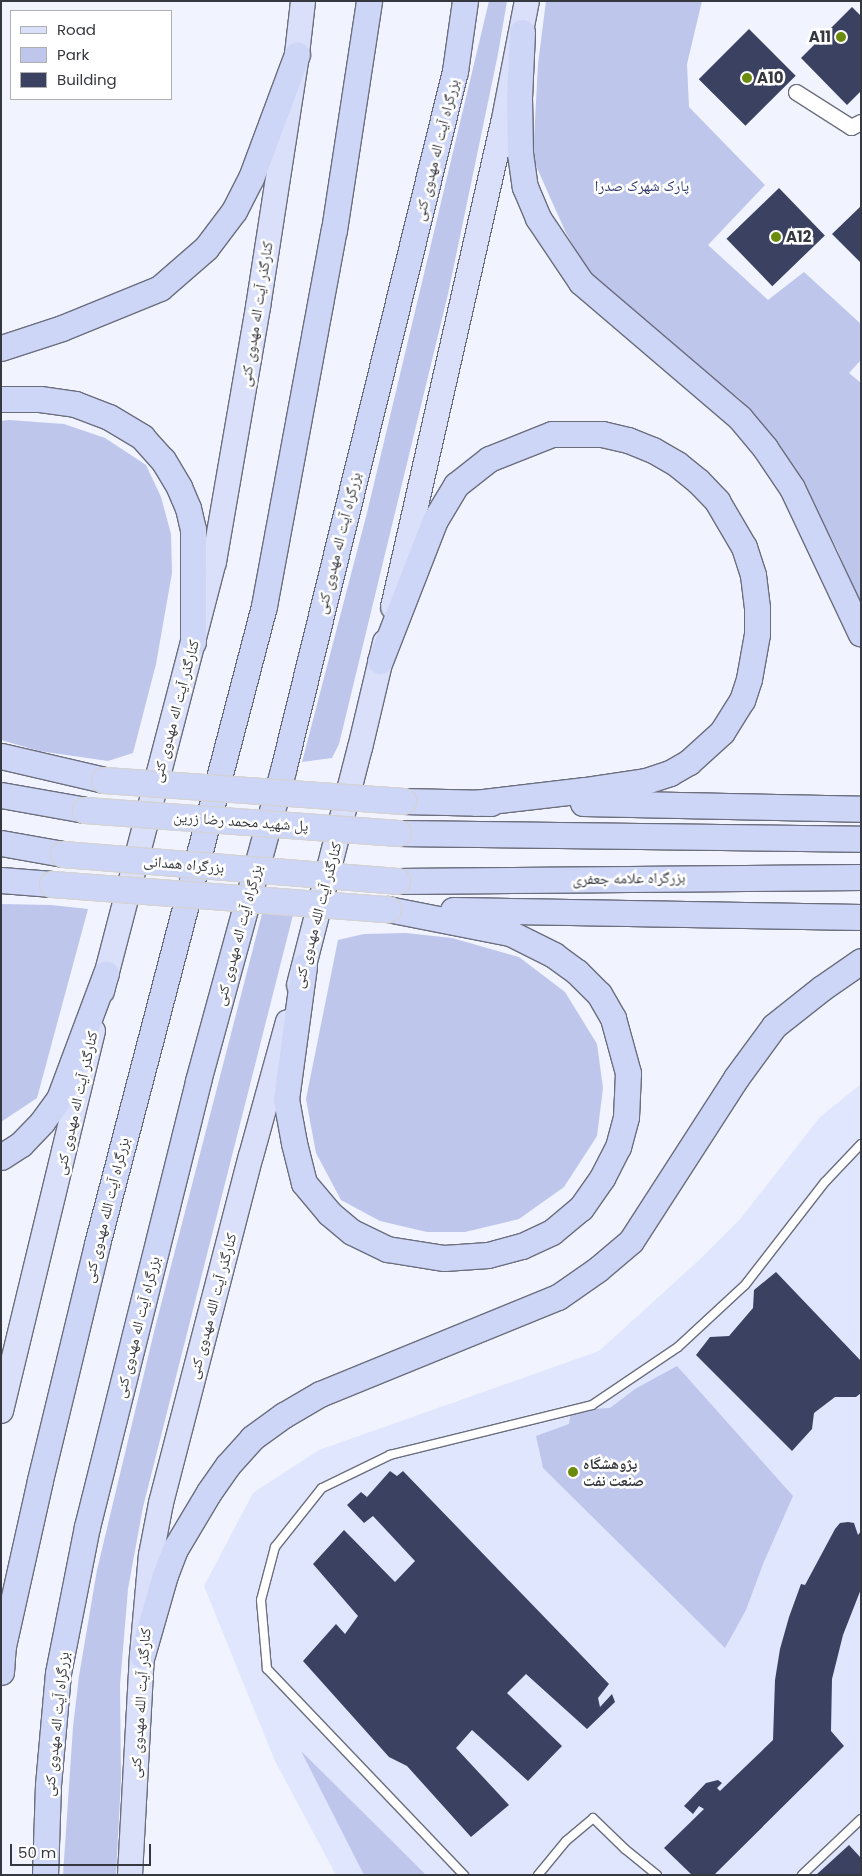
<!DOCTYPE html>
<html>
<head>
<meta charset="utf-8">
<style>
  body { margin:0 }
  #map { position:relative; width:862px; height:1876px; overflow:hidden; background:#f1f3fe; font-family:Poppins,"Noto Naskh Arabic",sans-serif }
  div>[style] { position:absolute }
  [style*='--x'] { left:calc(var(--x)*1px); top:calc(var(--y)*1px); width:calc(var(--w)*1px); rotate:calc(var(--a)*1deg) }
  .built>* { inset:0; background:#e0e6fe }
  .green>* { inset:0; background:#bec6ec }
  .building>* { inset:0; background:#3b4161; transform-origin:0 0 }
  .roads { filter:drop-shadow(1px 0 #6b6e7d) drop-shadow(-1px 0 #6b6e7d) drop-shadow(0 1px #6b6e7d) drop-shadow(0 -1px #6b6e7d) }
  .service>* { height:8px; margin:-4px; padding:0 4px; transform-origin:4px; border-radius:4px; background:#fff }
  .minor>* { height:15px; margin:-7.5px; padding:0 7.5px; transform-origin:7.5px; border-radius:7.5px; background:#fff }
  .primary>* { height:24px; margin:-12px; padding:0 12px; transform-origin:12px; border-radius:12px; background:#dae0fa }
  .trunk>* { height:25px; margin:-12.5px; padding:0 12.5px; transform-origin:12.5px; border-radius:12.5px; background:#ced6f8 }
  .bridges { filter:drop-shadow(1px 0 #d3d3d5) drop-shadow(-1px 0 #d3d3d5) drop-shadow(0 1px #d3d3d5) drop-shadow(0 -1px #d3d3d5) }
  .trunk-bridge>* { height:25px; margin:-12.5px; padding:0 12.5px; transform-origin:12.5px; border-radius:12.5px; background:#ced6f8 }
  .dots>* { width:14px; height:14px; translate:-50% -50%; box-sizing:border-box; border:2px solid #fff; border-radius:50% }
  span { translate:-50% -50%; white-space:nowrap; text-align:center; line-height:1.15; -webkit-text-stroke:5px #fff; paint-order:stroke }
  .poi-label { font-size:15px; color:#36383f; font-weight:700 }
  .right { translate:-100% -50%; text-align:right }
  .left { translate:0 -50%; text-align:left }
  .street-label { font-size:15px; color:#36383f }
  .park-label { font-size:15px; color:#31396b }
  .frame { position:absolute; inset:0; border:2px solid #36383f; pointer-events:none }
  .legend { position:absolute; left:10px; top:10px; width:162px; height:90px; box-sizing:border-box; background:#fff; border:1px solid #afafb2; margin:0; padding:6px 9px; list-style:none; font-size:15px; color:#36383f }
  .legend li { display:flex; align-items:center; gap:10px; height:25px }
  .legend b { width:25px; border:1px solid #afafb2 }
  .scale { position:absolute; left:10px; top:1844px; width:141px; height:22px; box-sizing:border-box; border:2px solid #36383f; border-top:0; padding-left:6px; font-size:15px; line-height:18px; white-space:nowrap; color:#36383f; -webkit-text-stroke:4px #fff; paint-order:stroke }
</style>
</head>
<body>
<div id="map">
  <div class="built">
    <div style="clip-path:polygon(861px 1084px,861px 1875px,336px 1875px,275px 1761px,204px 1586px,253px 1493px,319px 1450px,599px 1351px,697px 1262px,741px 1218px,820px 1117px)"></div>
  </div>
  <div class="green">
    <div style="clip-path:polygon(489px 1px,507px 1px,498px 54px,448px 294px,339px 744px,332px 758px,302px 762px,367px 513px)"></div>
    <div style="clip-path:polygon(546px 1px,702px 1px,687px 64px,689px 107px,765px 185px,708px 245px,768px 300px,804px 272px,861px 324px,861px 360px,849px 373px,861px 383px,861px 608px,838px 551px,791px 463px,740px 399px,671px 346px,588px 271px,566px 233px,533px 159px,538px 64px)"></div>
    <div style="clip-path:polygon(9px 420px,64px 424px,105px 438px,146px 465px,161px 497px,171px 534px,172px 573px,156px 664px,133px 753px,108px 761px,39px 751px,1px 740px,1px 421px)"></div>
    <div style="clip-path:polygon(1px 904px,51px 905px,88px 909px,37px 1098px,1px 1122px)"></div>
    <div style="clip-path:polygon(263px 910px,294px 911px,143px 1507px,128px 1589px,120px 1685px,121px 1779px,116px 1875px,63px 1875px,73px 1727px,79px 1676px,97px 1570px,155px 1328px)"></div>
    <div style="clip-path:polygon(406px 933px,452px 938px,519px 957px,565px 992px,597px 1044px,603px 1088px,597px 1136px,564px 1187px,519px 1219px,465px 1232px,427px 1232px,380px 1221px,341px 1200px,316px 1153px,306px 1099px,338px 940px,364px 934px)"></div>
    <div style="clip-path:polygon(677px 1366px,793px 1496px,763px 1564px,746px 1610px,725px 1648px,543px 1468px,536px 1436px,569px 1424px,571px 1410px,610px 1408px,635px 1389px)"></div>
    <div style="clip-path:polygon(301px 1751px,391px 1840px,426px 1875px,364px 1875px)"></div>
  </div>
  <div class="building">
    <div style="clip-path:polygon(852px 7px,861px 16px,861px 91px,847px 105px,801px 58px)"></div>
    <div style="left:749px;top:29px;width:66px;height:71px;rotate:45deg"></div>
    <div style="left:779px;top:188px;width:66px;height:73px;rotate:46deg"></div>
    <div style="clip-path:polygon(861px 206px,861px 263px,832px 234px)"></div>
    <div style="clip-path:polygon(776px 1272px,861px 1361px,861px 1393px,856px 1397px,835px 1397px,814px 1413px,812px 1429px,792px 1451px,696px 1355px,710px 1337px,729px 1336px,753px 1308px,754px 1290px)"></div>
    <div style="clip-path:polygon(390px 1471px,397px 1476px,403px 1471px,609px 1684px,598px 1698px,600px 1707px,612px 1694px,615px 1702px,587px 1729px,526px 1674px,507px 1693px,562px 1746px,528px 1781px,472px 1730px,456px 1748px,509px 1805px,471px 1837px,407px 1766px,389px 1757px,303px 1661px,336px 1624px,345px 1634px,358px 1616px,313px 1564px,344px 1530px,395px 1582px,415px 1561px,373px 1516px,364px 1523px,347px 1505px,361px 1492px,367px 1497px)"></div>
    <div style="clip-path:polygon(848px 1522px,854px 1523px,858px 1535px,861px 1531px,861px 1589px,843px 1635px,832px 1679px,831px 1731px,844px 1746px,714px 1875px,692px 1875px,664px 1848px,704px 1809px,699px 1806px,693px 1814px,684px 1806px,706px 1783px,718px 1780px,722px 1783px,717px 1788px,720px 1791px,773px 1740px,775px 1680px,780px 1649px,789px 1617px,801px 1584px,805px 1585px,835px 1529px,840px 1523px)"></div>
    <div style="clip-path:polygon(849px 1845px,861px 1858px,861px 1875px,816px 1875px)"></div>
  </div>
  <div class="roads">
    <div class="service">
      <div style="--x:464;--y:1875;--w:285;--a:-133.7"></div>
      <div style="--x:267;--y:1669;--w:69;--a:-95"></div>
      <div style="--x:261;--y:1600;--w:55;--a:-75.2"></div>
      <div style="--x:275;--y:1547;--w:75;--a:-51.5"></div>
      <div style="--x:322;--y:1488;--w:76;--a:-25.9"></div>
      <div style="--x:390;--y:1455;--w:208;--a:-13.9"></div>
      <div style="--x:592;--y:1405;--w:104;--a:-34"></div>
      <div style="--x:678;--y:1347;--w:91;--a:-42.8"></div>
      <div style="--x:745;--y:1285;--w:130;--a:-52.2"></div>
      <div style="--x:825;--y:1182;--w:52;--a:-46.5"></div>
      <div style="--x:538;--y:1875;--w:44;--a:-50.5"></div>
      <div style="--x:566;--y:1841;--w:35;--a:-40"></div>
      <div style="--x:593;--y:1818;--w:45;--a:44.1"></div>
      <div style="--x:625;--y:1849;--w:41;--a:39.1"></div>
      <div style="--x:802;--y:1875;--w:81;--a:-43.5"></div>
    </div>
    <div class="minor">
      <div style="--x:796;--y:92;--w:65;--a:32.5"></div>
      <div style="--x:851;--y:127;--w:11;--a:-27"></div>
    </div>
    <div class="primary">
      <div style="--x:393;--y:607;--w:495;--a:-77.2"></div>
      <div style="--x:503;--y:124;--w:125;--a:-79"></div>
      <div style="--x:299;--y:985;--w:245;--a:-75.6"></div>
      <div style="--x:360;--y:748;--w:109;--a:-76.7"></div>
      <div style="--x:102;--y:991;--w:443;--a:-75.4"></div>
      <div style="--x:214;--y:562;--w:259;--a:-80.2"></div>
      <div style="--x:258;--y:307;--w:256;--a:-81.2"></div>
      <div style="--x:297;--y:54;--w:53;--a:-83.5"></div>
      <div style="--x:1;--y:1411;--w:391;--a:-76.4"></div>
      <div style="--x:130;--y:1875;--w:220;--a:-86.9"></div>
      <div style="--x:142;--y:1655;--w:100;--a:-84.9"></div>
      <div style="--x:151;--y:1555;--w:53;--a:-79.1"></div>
      <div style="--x:161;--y:1503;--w:358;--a:-75.5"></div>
      <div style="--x:251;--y:1156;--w:139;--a:-74.6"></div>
    </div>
    <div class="trunk">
      <div style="--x:522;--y:32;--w:65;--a:92.6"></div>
      <div style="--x:519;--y:97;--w:56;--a:89"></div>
      <div style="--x:520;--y:153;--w:34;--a:82"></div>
      <div style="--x:525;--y:187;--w:34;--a:67"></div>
      <div style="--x:538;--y:218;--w:77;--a:56.1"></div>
      <div style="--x:581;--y:282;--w:209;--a:40.5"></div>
      <div style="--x:740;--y:418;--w:39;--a:50"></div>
      <div style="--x:765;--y:448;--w:48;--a:56"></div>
      <div style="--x:792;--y:488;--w:161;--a:64.7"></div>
      <div style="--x:1;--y:348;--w:64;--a:-18.2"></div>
      <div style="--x:62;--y:328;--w:106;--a:-22.2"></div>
      <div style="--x:160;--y:288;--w:61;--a:-41"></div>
      <div style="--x:206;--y:248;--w:46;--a:-52.9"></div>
      <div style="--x:234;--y:211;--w:37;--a:-63"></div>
      <div style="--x:251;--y:178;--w:132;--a:-69.6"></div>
      <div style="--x:1;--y:399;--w:39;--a:0"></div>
      <div style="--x:40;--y:399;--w:35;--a:8"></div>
      <div style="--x:75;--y:404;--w:36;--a:21"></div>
      <div style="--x:109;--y:417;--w:39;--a:31"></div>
      <div style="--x:142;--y:437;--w:31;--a:48"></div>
      <div style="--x:163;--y:460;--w:31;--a:59"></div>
      <div style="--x:179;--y:487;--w:23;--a:67"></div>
      <div style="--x:188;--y:508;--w:22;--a:77"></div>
      <div style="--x:193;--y:529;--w:113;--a:90"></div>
      <div style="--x:380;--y:661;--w:151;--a:-68.7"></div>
      <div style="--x:435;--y:520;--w:41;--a:-59"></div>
      <div style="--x:456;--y:485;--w:42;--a:-38.2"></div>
      <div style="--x:489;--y:459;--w:68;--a:-21.6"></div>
      <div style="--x:552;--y:434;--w:50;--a:0"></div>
      <div style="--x:602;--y:434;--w:27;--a:13"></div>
      <div style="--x:628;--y:440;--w:27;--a:22"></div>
      <div style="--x:653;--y:450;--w:28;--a:30"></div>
      <div style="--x:677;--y:464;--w:27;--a:39"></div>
      <div style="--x:698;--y:481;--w:28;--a:46"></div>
      <div style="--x:717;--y:501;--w:53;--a:59.6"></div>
      <div style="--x:744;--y:547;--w:29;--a:72"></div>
      <div style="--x:753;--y:575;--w:33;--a:83"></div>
      <div style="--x:757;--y:608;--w:26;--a:90"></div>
      <div style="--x:757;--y:634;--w:46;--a:100.1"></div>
      <div style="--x:749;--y:679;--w:22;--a:108"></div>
      <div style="--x:742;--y:700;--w:38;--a:122"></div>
      <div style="--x:722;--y:732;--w:45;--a:137.7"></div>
      <div style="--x:689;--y:762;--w:22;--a:150"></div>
      <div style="--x:670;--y:773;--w:26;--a:162"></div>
      <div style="--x:645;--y:781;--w:61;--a:171.5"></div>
      <div style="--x:585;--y:790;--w:111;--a:173.3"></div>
      <div style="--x:1;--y:756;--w:106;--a:13.1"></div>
      <div style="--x:1;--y:795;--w:85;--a:10.1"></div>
      <div style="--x:403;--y:801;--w:88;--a:1.3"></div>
      <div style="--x:583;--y:803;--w:278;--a:1.2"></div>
      <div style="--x:398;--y:833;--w:463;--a:0.7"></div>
      <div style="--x:1;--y:843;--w:63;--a:10.1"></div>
      <div style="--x:1;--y:880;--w:51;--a:4.5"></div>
      <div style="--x:397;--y:881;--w:464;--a:-0.5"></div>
      <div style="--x:453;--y:910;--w:408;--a:1"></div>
      <div style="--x:304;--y:966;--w:134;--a:97.7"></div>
      <div style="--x:286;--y:1099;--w:45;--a:79.7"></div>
      <div style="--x:294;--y:1143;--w:41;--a:76"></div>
      <div style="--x:304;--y:1183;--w:39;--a:50"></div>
      <div style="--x:329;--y:1213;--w:30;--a:40"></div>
      <div style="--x:352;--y:1232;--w:39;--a:26"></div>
      <div style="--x:387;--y:1249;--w:58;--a:9"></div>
      <div style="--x:444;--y:1258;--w:44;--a:-3.9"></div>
      <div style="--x:488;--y:1255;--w:35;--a:-15"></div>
      <div style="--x:522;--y:1246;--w:33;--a:-25"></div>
      <div style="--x:552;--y:1232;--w:38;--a:-40"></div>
      <div style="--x:581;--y:1208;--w:37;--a:-55"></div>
      <div style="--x:602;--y:1178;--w:35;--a:-63"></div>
      <div style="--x:618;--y:1147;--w:31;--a:-75"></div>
      <div style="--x:626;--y:1117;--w:44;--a:-87.4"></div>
      <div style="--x:628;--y:1073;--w:57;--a:-105.3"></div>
      <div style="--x:613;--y:1018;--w:28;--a:-120"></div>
      <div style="--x:599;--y:994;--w:31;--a:-135"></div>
      <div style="--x:577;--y:972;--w:29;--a:-144"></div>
      <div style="--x:554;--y:955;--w:49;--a:-153.4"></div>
      <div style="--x:510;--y:933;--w:124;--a:-168.9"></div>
      <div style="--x:1;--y:1157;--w:24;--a:-33"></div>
      <div style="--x:21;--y:1144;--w:30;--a:-46"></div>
      <div style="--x:42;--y:1122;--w:29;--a:-54"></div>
      <div style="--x:59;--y:1099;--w:134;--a:-69.5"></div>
      <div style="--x:142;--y:1655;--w:83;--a:-74"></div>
      <div style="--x:165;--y:1575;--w:28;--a:-69"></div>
      <div style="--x:175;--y:1549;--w:66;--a:-59.2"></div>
      <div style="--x:209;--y:1492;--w:33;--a:-55"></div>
      <div style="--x:228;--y:1465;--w:36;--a:-48"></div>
      <div style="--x:252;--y:1438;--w:39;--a:-36"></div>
      <div style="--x:284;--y:1415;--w:42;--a:-30.3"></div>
      <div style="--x:320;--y:1394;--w:257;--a:-22.2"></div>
      <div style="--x:558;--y:1297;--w:49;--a:-35"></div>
      <div style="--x:598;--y:1269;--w:43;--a:-40.3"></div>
      <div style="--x:631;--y:1241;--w:194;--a:-57.2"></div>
      <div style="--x:736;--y:1078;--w:64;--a:-53.8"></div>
      <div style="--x:774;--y:1026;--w:61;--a:-38.4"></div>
      <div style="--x:822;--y:988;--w:47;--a:-34.7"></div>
      <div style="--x:1;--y:1672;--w:26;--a:-86"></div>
      <div style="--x:3;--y:1646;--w:170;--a:-77.4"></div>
      <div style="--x:40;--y:1480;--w:243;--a:-76.4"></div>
      <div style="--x:97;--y:1244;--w:659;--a:-75.33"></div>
      <div style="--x:264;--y:606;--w:382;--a:-79.5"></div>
      <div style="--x:334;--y:230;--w:232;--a:-81.3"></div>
      <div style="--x:45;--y:1875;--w:90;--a:-88.1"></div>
      <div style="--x:48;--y:1785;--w:112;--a:-84.9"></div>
      <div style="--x:58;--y:1673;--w:149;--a:-78.8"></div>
      <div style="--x:87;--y:1527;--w:460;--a:-76"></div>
      <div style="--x:198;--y:1081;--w:322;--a:-74.7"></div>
      <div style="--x:283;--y:770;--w:720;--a:-76.18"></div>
      <div style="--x:455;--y:71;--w:71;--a:-81.9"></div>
    </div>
  </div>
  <div class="bridges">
    <div class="trunk-bridge">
      <div style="--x:104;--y:780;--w:300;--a:4"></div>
      <div style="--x:85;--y:810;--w:314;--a:4.2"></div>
      <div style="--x:63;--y:854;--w:335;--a:4.6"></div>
      <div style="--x:52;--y:884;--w:337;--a:4.3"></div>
    </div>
  </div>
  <div class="dots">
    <div style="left:841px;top:37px;background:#6b8b0e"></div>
    <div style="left:747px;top:78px;background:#6b8b0e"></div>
    <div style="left:776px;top:237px;background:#6b8b0e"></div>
    <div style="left:573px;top:1472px;background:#6b8b0e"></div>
  </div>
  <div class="poi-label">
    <span class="right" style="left:831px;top:37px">A11</span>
    <span class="left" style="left:757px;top:78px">A10</span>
    <span class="left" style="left:786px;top:237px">A12</span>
    <span class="left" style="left:583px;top:1472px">پژوهشگاه<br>صنعت نفت</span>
  </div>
  <div class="street-label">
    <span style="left:436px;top:150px;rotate:-76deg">بزرگراه آیت اله مهدوی کنی</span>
    <span style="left:256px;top:314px;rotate:-81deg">کنارگذر آیت اله مهدوی کنی</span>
    <span style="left:338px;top:543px;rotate:-76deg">بزرگراه آیت اله مهدوی کنی</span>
    <span style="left:175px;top:711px;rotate:-75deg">کنارگذر آیت اله مهدوی کنی</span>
    <span style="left:241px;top:821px;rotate:4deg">پل شهید محمد رضا زرین</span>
    <span style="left:184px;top:864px;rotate:5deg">بزرگراه همدانی</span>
    <span style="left:629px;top:878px;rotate:-1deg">بزرگراه علامه جعفری</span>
    <span style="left:317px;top:915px;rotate:-75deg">کنارگذر آیت الله مهدوی کنی</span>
    <span style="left:238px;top:935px;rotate:-75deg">بزرگراه آیت اله مهدوی کنی</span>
    <span style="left:76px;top:1103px;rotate:-77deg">کنارگذر آیت اله مهدوی کنی</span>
    <span style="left:106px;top:1210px;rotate:-76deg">بزرگراه آیت الله مهدوی کنی</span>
    <span style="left:212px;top:1306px;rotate:-75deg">کنارگذر آیت الله مهدوی کنی</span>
    <span style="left:137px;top:1327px;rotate:-76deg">بزرگراه آیت اله مهدوی کنی</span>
    <span style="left:140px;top:1703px;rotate:-86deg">کنارگذر آیت الله مهدوی کنی</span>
    <span style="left:56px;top:1724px;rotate:-84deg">بزرگراه آیت اله مهدوی کنی</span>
  </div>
  <div class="park-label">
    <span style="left:642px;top:186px">پارک شهرک صدرا</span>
  </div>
  <div class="frame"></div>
  <ul class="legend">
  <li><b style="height:6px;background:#dae0fa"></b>Road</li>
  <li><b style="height:14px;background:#bec6ec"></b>Park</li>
  <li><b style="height:14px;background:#3b4161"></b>Building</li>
  </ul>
  <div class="scale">50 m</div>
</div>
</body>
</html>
